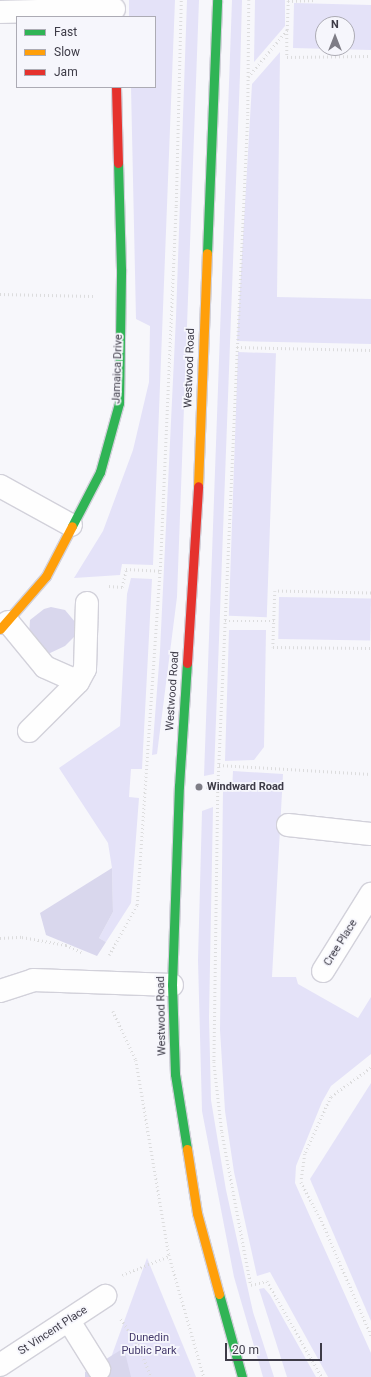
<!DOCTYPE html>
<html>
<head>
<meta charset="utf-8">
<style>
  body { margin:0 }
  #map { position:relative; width:371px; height:1377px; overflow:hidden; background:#f7f7fb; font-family:Roboto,sans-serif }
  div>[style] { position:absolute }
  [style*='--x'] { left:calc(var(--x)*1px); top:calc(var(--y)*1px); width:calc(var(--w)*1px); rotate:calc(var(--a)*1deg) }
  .green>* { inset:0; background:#e4e2f8; transform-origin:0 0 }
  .forest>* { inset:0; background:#d9d7ed }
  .path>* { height:2.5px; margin-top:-1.25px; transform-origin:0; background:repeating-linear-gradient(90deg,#dcdcdd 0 1px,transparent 0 4px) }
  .roads { filter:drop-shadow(1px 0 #d2d1da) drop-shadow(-1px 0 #d2d1da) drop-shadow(0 1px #d2d1da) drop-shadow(0 -1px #d2d1da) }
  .street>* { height:22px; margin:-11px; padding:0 11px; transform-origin:11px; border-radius:11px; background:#fefefe }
  .fast>* { height:9px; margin:-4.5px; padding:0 4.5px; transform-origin:4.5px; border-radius:4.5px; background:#30b455 }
  .slow>* { height:9px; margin:-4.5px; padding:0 4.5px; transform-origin:4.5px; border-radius:4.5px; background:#ff9f0a }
  .jam>* { height:9px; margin:-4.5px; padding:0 4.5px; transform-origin:4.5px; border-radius:4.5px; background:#e5322d }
  .dots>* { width:11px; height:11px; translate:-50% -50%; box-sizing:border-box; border:2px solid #f6f6fc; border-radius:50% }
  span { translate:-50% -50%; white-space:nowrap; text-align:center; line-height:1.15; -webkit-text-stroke:3.5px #f6f6fc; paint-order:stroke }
  .street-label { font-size:11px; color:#3d3b47 }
  .poi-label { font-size:11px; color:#3d3b47; font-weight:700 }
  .left { translate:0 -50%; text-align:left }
  .park-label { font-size:11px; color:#443a6c }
  .legend { position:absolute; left:16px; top:16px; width:140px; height:72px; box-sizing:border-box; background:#f6f6fc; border:1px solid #acabb4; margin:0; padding:5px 7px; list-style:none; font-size:12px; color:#3d3b47 }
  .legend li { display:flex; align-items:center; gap:8px; height:20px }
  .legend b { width:20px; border:1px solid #acabb4 }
  .north { position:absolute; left:315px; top:16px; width:40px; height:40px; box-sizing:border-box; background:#f6f6fc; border:1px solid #acabb4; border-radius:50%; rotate:0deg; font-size:11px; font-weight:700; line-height:16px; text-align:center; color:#3d3b47 }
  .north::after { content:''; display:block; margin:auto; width:14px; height:18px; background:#7e7d86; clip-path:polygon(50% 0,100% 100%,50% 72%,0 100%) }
  .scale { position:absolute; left:225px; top:1343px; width:97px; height:18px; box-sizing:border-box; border:2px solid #3d3b47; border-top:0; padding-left:5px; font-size:12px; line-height:14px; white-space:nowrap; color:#3d3b47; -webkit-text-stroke:3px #f6f6fc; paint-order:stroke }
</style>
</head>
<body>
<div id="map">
  <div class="green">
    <div style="clip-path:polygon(129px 0,175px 0,153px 565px,122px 564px,120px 575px,74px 578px,103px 531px,133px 450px,149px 382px,150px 326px,136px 319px,131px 87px,155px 87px,155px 17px,129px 17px)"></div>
    <div style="clip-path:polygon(187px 0,199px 0,177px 597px,157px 754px,152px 755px,160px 651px,176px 317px)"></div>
    <div style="clip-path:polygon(232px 0,242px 0,240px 74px,214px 774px,204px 776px)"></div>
    <div style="clip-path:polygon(255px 0,285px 0,285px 26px,254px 62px)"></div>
    <div style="clip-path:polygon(evenodd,294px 3px,371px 5px,371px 50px,293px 48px,294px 3px,323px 24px,347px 24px,347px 48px,323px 48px,323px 24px)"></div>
    <div style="clip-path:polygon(280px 52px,277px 297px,371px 299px,371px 344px,237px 341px,252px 84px)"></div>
    <div style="left:238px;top:352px;width:38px;height:264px;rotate:2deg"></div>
    <div style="clip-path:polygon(131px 578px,152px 579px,142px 769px,131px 769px,129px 797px,139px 798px,131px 903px,106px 942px,99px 938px,113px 912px,112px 868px,108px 843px,59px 768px,120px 726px,127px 594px)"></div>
    <div style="left:279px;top:597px;width:92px;height:42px;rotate:1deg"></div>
    <div style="clip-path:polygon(229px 630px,266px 630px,264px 747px,254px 760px,225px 761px)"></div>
    <div style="clip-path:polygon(233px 771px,283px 774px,272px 977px,296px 977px,298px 984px,358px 1018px,371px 997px,371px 1054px,331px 1086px,322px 1102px,296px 1166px,295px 1183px,371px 1353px,371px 1377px,328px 1377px,270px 1272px,257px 1276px,234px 1172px,225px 1111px,220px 1030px,223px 790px,232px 791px)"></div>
    <div style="clip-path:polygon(213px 807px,209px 1017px,211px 1100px,226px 1190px,253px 1312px,274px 1377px,263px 1377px,234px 1277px,202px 1111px,198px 960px,202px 811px)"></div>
    <div style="clip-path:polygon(371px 1083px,371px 1321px,310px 1179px)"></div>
    <div style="clip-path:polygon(147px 1258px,196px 1377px,104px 1377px)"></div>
    <div style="clip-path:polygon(264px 1288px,270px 1295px,316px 1377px,287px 1377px,259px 1289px)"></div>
  </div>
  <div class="forest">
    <div style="clip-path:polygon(51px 607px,65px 610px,76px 623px,76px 635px,65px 646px,48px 654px,29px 635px,30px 620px,44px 609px)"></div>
    <div style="clip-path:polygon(112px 868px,113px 912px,99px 938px,106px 942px,97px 956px,46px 935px,40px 913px)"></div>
    <div style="clip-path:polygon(124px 1348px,131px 1377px,85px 1377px,85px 1372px)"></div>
  </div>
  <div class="path">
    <div style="--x:249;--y:0;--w:115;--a:90.5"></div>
    <div style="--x:248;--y:115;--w:674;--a:92.55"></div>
    <div style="--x:218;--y:788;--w:274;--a:90.8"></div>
    <div style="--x:214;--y:1062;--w:70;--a:83.5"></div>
    <div style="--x:222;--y:1132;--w:156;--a:79.3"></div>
    <div style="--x:251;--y:1285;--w:16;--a:-14"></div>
    <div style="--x:267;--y:1281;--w:111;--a:60.2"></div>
    <div style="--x:287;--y:30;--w:29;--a:-88"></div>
    <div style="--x:288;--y:1;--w:28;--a:-2"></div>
    <div style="--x:248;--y:77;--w:61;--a:-50.3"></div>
    <div style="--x:287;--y:30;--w:27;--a:90"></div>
    <div style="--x:287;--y:57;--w:84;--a:-0.7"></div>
    <div style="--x:0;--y:294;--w:93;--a:1.2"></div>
    <div style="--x:237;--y:347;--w:134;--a:1.3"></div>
    <div style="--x:109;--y:586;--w:13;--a:4"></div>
    <div style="--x:122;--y:587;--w:18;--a:-77"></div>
    <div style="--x:126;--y:569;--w:34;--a:3"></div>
    <div style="--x:371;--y:593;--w:96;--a:-178.8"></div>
    <div style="--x:275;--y:591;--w:56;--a:92"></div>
    <div style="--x:273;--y:647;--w:98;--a:0.6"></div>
    <div style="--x:225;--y:621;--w:49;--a:0"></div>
    <div style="--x:219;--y:765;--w:152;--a:3.4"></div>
    <div style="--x:206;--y:787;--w:12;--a:5"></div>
    <div style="--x:0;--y:938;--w:22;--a:-3"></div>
    <div style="--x:22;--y:937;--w:45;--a:10.3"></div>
    <div style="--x:66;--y:945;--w:17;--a:25"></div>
    <div style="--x:109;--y:955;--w:57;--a:-60.8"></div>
    <div style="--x:137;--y:905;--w:335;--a:-86.1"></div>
    <div style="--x:160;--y:571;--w:365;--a:-87.5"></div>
    <div style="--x:176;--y:206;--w:206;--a:-88.6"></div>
    <div style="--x:113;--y:1011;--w:54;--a:64.9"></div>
    <div style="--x:136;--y:1060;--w:198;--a:80.4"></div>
    <div style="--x:169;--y:1255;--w:127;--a:74"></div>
    <div style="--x:371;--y:1068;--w:49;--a:144.1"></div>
    <div style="--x:331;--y:1097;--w:63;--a:114.5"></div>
    <div style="--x:305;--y:1154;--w:28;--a:98"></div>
    <div style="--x:301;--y:1182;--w:40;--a:62"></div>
    <div style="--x:320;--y:1217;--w:129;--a:66.6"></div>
    <div style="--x:122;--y:1275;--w:51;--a:-22"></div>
    <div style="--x:121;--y:1319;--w:30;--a:56"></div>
    <div style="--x:138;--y:1344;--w:35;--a:68"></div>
  </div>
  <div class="roads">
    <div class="street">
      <div style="--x:0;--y:12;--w:114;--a:-1.5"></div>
      <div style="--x:0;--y:486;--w:81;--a:28.8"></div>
      <div style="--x:8;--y:622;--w:58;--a:50.6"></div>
      <div style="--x:45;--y:667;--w:36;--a:24"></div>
      <div style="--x:29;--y:731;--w:69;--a:-45"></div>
      <div style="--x:78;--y:682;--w:15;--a:-62"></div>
      <div style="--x:85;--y:669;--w:66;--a:-88.3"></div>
      <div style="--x:288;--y:825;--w:83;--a:6.2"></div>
      <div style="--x:323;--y:971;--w:91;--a:-58.1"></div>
      <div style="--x:0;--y:991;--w:35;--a:-18"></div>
      <div style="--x:33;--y:980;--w:139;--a:2.1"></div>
      <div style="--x:69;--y:1321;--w:57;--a:58"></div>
      <div style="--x:0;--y:1365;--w:126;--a:-33.3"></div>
    </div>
    <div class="fast">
      <div style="--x:207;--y:253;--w:253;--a:-87.7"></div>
      <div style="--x:72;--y:526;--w:61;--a:-62.6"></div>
      <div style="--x:100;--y:472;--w:72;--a:-74.6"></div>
      <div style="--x:119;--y:403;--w:134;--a:-89.1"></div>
      <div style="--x:121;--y:269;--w:106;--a:-91.6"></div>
      <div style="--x:187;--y:1149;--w:76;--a:-99.1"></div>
      <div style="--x:175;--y:1074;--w:89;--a:-91.9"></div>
      <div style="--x:172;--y:985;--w:199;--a:-88"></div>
      <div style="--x:179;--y:786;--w:123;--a:-86.3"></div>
      <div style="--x:219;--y:1294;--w:86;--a:74.5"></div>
    </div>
    <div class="slow">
      <div style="--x:198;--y:486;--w:233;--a:-87.8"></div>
      <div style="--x:0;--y:629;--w:70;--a:-49"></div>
      <div style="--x:46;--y:576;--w:56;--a:-62.5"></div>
      <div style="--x:187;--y:1149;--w:65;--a:81.1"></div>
      <div style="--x:197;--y:1213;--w:84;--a:74.8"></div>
    </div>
    <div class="jam">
      <div style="--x:116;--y:87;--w:76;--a:88.5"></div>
      <div style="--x:187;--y:663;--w:177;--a:-86.4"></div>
    </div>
  </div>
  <div class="dots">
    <div style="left:199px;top:787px;background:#7e7d86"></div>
  </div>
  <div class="street-label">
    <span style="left:190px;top:368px;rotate:-88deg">Westwood Road</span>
    <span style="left:118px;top:369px;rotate:-88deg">Jamaica Drive</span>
    <span style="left:173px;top:691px;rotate:-86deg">Westwood Road</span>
    <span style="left:341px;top:943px;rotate:-58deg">Cree Place</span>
    <span style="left:162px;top:1016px;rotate:-91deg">Westwood Road</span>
    <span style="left:53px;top:1331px;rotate:-33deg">St Vincent Place</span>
  </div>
  <div class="poi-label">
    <span class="left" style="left:207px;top:787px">Windward Road</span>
  </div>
  <div class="park-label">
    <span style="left:149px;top:1345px">Dunedin<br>Public Park</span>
  </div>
  <ul class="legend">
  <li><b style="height:5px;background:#30b455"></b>Fast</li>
  <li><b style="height:5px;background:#ff9f0a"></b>Slow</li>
  <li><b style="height:5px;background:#e5322d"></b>Jam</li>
  </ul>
  <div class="north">N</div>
  <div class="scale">20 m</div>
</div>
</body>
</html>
